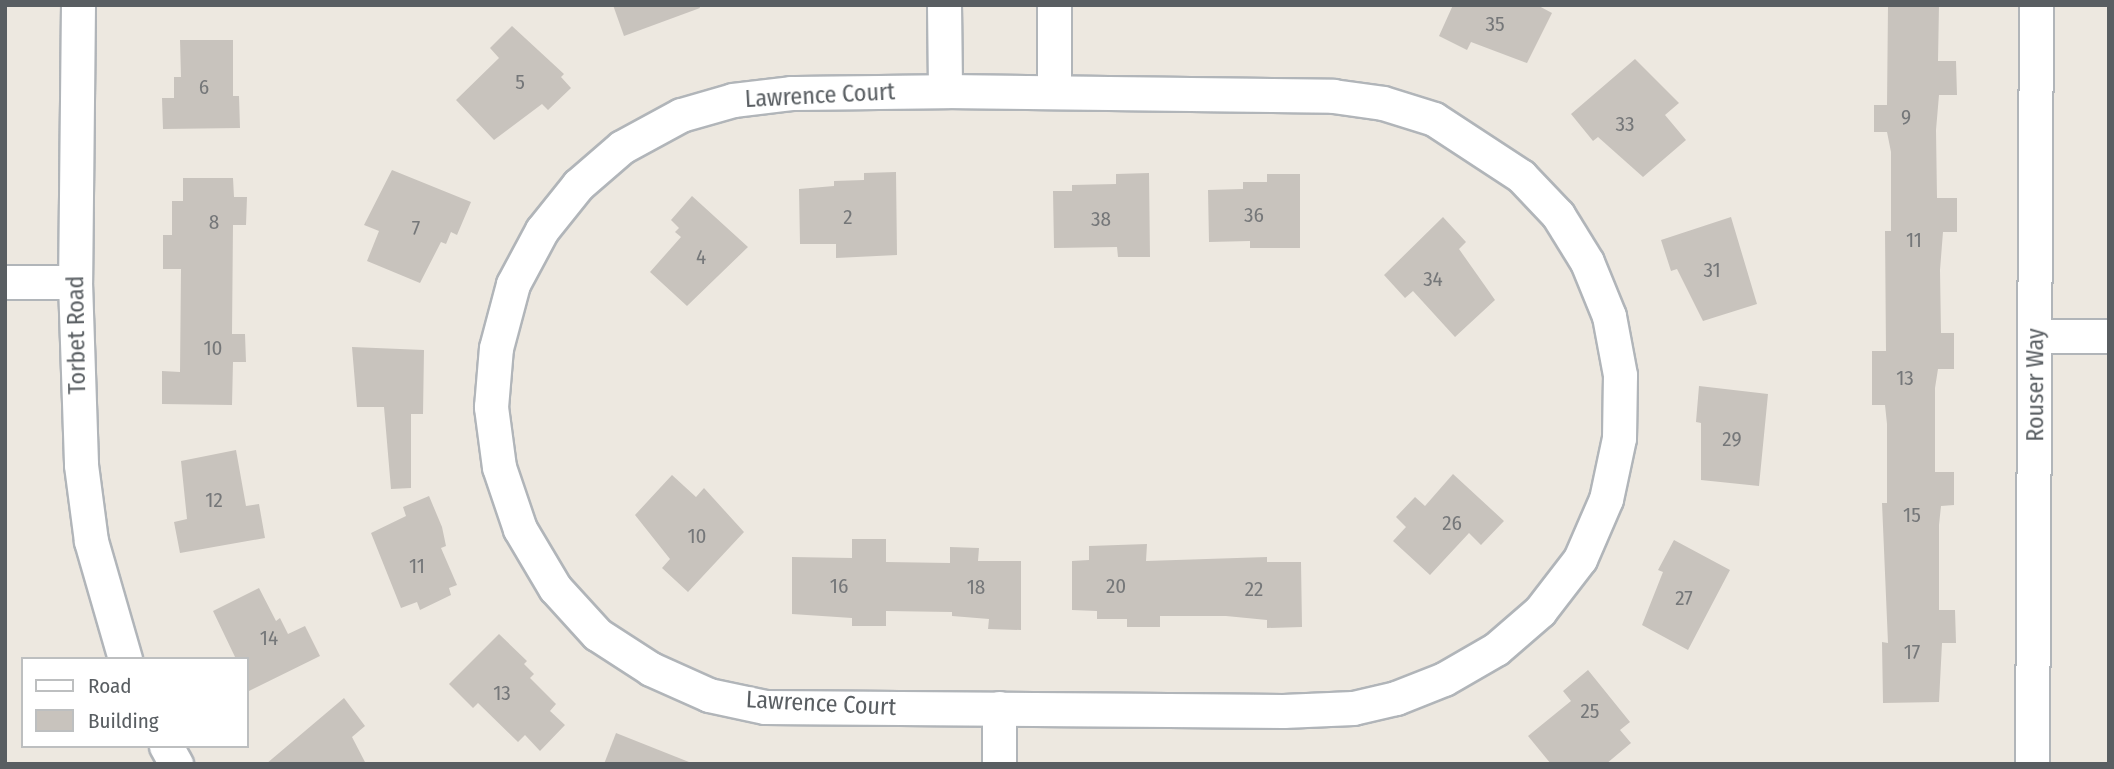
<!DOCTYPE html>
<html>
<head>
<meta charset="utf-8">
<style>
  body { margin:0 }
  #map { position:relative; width:2114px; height:769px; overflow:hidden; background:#ede8e0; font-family:"Fira Sans Condensed",sans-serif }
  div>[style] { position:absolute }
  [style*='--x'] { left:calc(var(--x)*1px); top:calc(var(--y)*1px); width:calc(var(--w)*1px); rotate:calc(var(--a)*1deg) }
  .building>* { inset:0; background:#c8c3bd }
  .roads { filter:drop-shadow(2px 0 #b1b5b9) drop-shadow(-2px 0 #b1b5b9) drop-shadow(0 2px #b1b5b9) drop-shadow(0 -2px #b1b5b9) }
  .minor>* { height:33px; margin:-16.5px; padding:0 16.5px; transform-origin:16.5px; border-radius:16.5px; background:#fff }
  span { translate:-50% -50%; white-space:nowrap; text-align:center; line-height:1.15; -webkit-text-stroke:7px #fff; paint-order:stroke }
  .number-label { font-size:21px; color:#757779 }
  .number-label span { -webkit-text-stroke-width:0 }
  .street-label { font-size:24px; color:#595e62 }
  .frame { position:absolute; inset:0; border:7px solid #595e62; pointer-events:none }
  .legend { position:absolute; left:21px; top:657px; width:228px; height:91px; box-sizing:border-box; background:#fff; border:2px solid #bdbfc0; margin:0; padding:9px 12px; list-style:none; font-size:21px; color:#595e62 }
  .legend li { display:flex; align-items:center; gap:14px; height:35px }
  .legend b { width:35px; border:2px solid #bdbfc0 }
</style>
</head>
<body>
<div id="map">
  <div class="building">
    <div style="clip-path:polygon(613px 5px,699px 5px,700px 8px,624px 36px)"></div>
    <div style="clip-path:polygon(1453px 5px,1537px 5px,1552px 13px,1527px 63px,1471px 42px,1467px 50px,1439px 36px)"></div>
    <div style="clip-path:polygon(1888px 5px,1939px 5px,1938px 61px,1956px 61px,1957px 95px,1939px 95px,1936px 130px,1937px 198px,1957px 198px,1957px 232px,1943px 232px,1940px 270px,1941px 333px,1954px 333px,1954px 369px,1938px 369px,1935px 388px,1935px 472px,1954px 472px,1954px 505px,1941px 506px,1939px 525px,1939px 610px,1955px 610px,1956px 643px,1942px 643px,1939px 702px,1883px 703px,1882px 642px,1888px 643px,1882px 503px,1887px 503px,1887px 424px,1885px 405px,1872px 405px,1872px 351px,1886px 351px,1885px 231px,1891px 231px,1891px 152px,1887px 132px,1874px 132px,1874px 105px,1887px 105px)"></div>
    <div style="clip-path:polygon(512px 26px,564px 74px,561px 77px,571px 88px,548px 110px,542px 104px,494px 140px,456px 100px,499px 58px,490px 48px)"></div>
    <div style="clip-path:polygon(180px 40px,233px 40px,233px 96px,239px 96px,240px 128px,163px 129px,162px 98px,174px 98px,174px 77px,181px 77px)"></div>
    <div style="clip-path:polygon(1635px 59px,1679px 103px,1665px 115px,1686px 140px,1643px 177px,1598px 137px,1593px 141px,1571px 114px)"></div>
    <div style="clip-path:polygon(392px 170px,471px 202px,457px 235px,451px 232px,446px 244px,441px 242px,420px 283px,367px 261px,379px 231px,364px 225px)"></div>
    <div style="clip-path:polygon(896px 172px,897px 255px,836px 258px,836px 244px,800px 244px,799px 189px,834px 186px,834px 181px,864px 180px,864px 173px)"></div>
    <div style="clip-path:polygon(1149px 173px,1150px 257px,1118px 257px,1117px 247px,1054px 248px,1053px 191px,1072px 191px,1072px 185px,1116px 184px,1116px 174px)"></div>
    <div style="clip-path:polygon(1267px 174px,1300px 174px,1300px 248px,1250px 248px,1250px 241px,1209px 242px,1208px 190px,1243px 189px,1243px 182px,1267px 182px)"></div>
    <div style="clip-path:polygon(183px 178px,233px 178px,234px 197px,247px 197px,246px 225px,233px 225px,232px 334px,245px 334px,246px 362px,233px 362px,232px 405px,162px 404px,162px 371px,180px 372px,181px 269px,163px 269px,163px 235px,172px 235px,172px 201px,183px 201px)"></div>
    <div style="clip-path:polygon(692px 196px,748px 247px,687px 306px,650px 272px,681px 237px,675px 232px,679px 228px,671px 220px)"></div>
    <div style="clip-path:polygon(1443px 217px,1466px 242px,1459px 249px,1495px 300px,1455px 337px,1413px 291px,1405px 298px,1384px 275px)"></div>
    <div style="clip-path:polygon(1731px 217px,1757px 304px,1703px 321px,1677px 269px,1671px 271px,1661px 240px)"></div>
    <div style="clip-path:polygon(352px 347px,424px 350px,423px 414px,411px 414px,411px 488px,391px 489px,384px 407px,357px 407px)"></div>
    <div style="clip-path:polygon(1699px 386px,1768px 394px,1759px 486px,1701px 480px,1701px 423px,1696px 422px)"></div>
    <div style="clip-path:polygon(236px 450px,246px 506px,259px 504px,265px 538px,180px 553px,174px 522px,187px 519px,181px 461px)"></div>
    <div style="clip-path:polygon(1453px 474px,1504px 521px,1481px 545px,1469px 533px,1430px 575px,1393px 541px,1406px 527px,1396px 517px,1415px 497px,1425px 506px)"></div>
    <div style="clip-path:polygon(672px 475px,696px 497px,704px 488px,744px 532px,688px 592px,662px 568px,670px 559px,635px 515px)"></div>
    <div style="clip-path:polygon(429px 496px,442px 527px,446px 546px,441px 548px,457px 585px,449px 588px,451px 595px,420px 610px,417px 602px,401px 608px,371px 533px,406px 516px,403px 507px)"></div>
    <div style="clip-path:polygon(852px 539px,886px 539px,886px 562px,950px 563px,950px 547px,979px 548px,978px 561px,1021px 561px,1021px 630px,988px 629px,989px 619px,952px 616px,952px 612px,886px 611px,886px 626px,852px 626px,852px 618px,792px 614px,792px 557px,852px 558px)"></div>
    <div style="clip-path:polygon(1674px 540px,1730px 570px,1688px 650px,1642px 625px,1663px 572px,1658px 570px)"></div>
    <div style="clip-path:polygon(1147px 544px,1146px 561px,1267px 557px,1267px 562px,1301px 562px,1302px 627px,1267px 628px,1267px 620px,1226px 616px,1160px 616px,1160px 627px,1127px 627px,1127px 619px,1097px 619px,1097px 611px,1072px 610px,1072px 561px,1089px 560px,1089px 546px)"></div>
    <div style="clip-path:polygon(259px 588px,276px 621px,280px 618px,288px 634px,305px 626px,320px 656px,247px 692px,247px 659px,236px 659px,213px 611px)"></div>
    <div style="clip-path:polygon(499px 634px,527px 661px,524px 664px,534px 674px,530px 678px,556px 704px,550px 711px,565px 725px,540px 751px,525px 735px,518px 742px,478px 703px,473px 708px,449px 684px)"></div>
    <div style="clip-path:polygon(1588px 670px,1630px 722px,1620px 730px,1631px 743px,1606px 764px,1551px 764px,1528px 736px,1571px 701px,1563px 691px)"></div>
    <div style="clip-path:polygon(344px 698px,365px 726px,352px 737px,366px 764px,266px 764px)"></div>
    <div style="clip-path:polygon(616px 733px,689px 762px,689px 764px,604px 764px)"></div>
  </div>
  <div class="roads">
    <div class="minor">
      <div style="--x:78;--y:5;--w:277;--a:90.6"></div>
      <div style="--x:75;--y:282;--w:183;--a:88.1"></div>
      <div style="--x:81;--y:465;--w:77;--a:82.5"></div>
      <div style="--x:91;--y:541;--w:123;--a:73.9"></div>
      <div style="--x:944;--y:5;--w:86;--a:89.3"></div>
      <div style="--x:1054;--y:5;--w:87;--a:90"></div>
      <div style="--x:945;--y:91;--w:388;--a:0.7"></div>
      <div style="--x:1333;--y:96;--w:50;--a:8"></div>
      <div style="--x:1383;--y:103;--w:53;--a:17.4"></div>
      <div style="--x:1434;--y:119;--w:104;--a:33.2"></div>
      <div style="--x:1521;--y:176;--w:54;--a:46.5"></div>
      <div style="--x:1558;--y:215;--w:55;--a:58.3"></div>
      <div style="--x:1587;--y:262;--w:58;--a:67.8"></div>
      <div style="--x:1609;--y:316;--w:60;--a:79.4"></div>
      <div style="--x:1620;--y:375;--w:63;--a:90.9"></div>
      <div style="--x:1619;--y:438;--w:62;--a:102"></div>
      <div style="--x:1606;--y:499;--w:65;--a:113.4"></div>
      <div style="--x:1580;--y:559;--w:66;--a:127.6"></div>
      <div style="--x:1540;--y:611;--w:58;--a:139.2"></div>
      <div style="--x:1496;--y:649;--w:60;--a:150"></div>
      <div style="--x:1444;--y:679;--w:52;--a:158.4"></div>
      <div style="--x:1396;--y:698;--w:44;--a:166.9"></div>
      <div style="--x:1353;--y:708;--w:70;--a:177.5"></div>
      <div style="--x:1283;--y:711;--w:518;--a:-179.56"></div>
      <div style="--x:765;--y:707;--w:57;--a:-167.9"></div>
      <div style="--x:709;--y:695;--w:64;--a:-155.9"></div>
      <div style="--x:651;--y:669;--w:64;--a:-147.1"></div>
      <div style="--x:597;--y:634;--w:62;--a:-132.4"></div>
      <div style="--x:555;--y:588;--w:69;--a:-120.7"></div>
      <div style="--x:520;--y:529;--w:65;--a:-108.7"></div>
      <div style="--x:499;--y:467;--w:61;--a:-97.6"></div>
      <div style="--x:491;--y:407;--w:59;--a:-85.2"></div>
      <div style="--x:496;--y:348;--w:66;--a:-75.1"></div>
      <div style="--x:513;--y:284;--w:61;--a:-61.8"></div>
      <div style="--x:542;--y:230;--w:58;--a:-51.3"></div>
      <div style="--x:578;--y:185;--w:58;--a:-40.8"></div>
      <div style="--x:622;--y:147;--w:67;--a:-28.5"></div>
      <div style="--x:681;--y:115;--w:54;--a:-16.1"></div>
      <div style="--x:733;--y:100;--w:58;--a:-6.9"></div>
      <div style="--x:791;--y:93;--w:154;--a:-0.7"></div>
      <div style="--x:5;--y:282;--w:70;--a:0"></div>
      <div style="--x:2037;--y:336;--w:72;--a:0"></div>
      <div style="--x:166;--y:746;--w:21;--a:61"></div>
      <div style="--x:999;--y:764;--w:56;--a:-90"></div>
      <div style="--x:2032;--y:764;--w:759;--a:-89.7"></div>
    </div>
  </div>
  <div class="number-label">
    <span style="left:1495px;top:24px">35</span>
    <span style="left:520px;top:82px">5</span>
    <span style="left:204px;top:87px">6</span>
    <span style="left:1906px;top:117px">9</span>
    <span style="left:1625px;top:124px">33</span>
    <span style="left:1254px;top:215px">36</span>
    <span style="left:848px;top:217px">2</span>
    <span style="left:1101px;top:219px">38</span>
    <span style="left:214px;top:222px">8</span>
    <span style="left:416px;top:228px">7</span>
    <span style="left:1914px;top:240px">11</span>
    <span style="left:701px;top:257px">4</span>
    <span style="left:1712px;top:270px">31</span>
    <span style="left:1433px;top:279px">34</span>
    <span style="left:213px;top:348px">10</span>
    <span style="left:1905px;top:378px">13</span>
    <span style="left:1732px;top:439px">29</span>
    <span style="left:214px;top:500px">12</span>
    <span style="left:1912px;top:515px">15</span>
    <span style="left:1452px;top:523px">26</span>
    <span style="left:697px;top:536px">10</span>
    <span style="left:417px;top:566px">11</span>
    <span style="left:839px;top:586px">16</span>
    <span style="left:1116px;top:586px">20</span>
    <span style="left:976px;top:587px">18</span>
    <span style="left:1254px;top:589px">22</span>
    <span style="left:1684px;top:598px">27</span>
    <span style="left:269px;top:638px">14</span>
    <span style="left:1912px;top:652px">17</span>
    <span style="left:502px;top:693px">13</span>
    <span style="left:1590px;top:711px">25</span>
  </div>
  <div class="street-label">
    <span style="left:820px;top:96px;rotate:-3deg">Lawrence Court</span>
    <span style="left:77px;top:335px;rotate:-91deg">Torbet Road</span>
    <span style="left:2036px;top:385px;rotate:-90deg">Rouser Way</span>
    <span style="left:821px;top:704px;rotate:3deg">Lawrence Court</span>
  </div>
  <div class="frame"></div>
  <ul class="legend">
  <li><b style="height:9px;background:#fff"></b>Road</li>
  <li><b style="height:19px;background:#c8c3bd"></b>Building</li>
  </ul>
</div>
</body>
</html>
